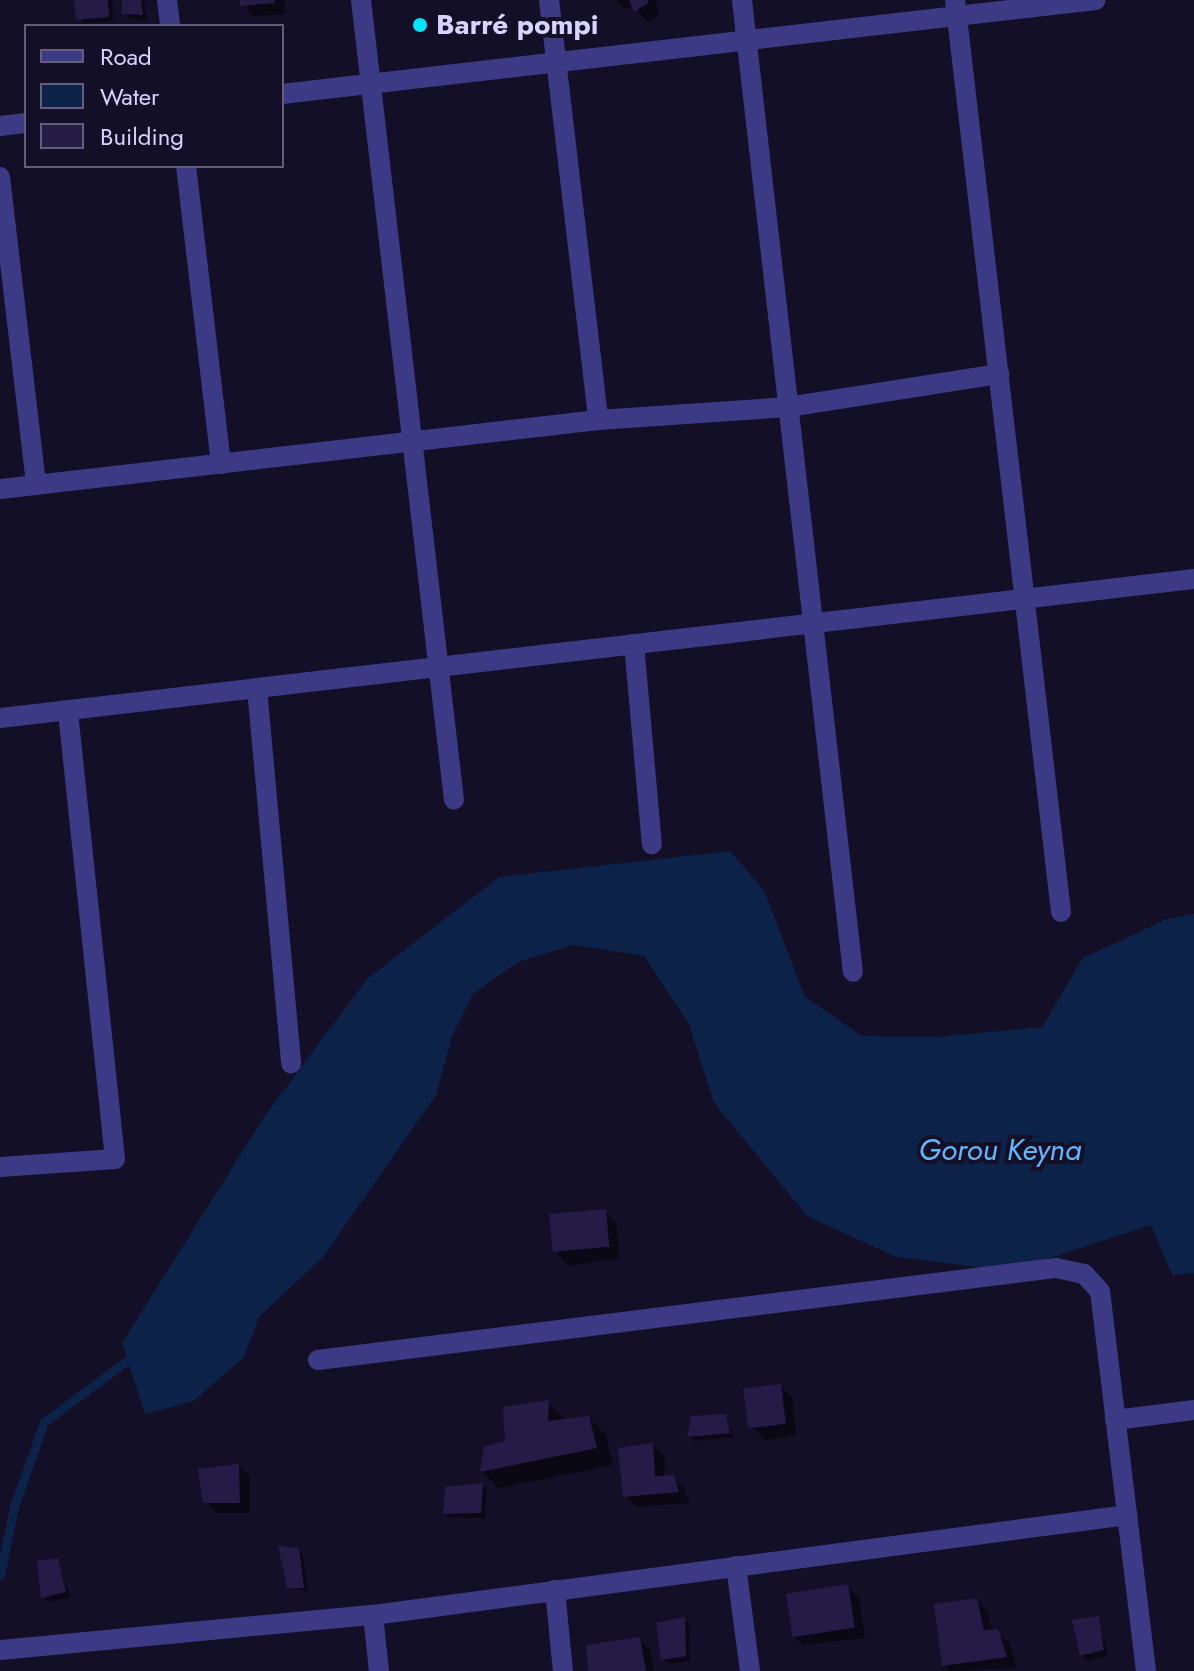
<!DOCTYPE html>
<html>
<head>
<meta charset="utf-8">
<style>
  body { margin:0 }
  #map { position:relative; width:1194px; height:1671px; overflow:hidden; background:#130f26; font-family:Jost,sans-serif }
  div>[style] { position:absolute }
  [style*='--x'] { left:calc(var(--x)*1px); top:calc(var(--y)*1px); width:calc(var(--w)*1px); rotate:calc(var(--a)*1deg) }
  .water>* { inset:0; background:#0c2248 }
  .shadow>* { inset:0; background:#0007 }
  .stream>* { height:9px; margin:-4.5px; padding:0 4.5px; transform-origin:4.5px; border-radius:4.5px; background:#0c2248 }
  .building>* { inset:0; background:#241b47; transform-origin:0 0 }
  .minor>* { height:20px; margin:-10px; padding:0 10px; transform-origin:10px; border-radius:10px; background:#3d3a85 }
  .dots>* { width:22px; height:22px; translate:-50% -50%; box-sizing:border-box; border:4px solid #130f26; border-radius:50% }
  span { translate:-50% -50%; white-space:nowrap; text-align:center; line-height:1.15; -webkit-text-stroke:8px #130f26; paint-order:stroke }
  .poi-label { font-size:28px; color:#d9d4ff; font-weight:700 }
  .left { translate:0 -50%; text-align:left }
  .water-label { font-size:30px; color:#62b6ff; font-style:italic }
  .legend { position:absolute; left:24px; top:24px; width:260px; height:144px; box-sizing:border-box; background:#130f26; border:2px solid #625e7d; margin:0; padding:10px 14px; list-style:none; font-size:24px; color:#d9d4ff }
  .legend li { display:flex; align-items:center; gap:16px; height:40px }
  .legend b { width:40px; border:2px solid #625e7d }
</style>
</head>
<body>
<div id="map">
  <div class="water">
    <div style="clip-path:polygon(730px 851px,764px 890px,805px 997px,862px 1036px,936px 1037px,1042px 1027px,1083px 958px,1167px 919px,1194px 914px,1194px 1273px,1172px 1275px,1151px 1225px,1010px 1271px,896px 1257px,807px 1216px,714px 1103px,689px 1024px,644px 956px,573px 945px,518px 962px,473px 994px,452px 1036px,436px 1095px,323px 1257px,259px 1317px,244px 1357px,194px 1401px,145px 1414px,122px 1343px,264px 1117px,367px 979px,499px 877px)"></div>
  </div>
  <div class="shadow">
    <div style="clip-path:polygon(76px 0,112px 0,113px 21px,83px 24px)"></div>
    <div style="clip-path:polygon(124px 0,144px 0,147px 20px,129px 18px)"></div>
    <div style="clip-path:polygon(242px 0,284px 0,285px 14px,253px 16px)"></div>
    <div style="clip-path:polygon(615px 0,656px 0,659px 15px,647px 22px,634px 6px,624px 9px)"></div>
    <div style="clip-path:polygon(605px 1211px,616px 1223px,620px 1258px,568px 1266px,557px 1254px)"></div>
    <div style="clip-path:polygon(780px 1386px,792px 1398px,796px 1435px,765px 1440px,753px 1428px)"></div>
    <div style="clip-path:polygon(548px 1403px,565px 1419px,589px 1418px,606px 1435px,613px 1465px,498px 1488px,482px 1471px)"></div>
    <div style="clip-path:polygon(725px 1416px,734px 1437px,694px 1441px,689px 1436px)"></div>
    <div style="clip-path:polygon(653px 1445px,664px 1456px,665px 1477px,673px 1477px,684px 1488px,689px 1503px,636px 1507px,625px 1496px)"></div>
    <div style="clip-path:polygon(239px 1466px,250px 1477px,250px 1513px,216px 1513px,205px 1502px)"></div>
    <div style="clip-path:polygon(482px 1485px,487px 1490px,485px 1518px,450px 1518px,445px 1513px)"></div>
    <div style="clip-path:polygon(298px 1550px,303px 1555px,308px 1592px,289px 1586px)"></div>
    <div style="clip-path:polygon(57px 1560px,70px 1597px,48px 1602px,43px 1597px)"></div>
    <div style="clip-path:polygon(847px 1586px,859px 1598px,865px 1638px,802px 1645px,791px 1634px)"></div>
    <div style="clip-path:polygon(977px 1601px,988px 1612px,992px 1631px,1009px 1642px,1017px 1668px,950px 1671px,944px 1665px)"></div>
    <div style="clip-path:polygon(1098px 1618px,1108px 1655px,1087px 1661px,1082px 1655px)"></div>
    <div style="clip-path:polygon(684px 1619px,689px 1624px,690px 1661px,668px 1664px,663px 1659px)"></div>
    <div style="clip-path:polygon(639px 1639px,650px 1650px,654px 1671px,590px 1671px)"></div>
  </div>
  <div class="stream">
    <div style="--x:0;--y:1575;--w:69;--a:-78.4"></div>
    <div style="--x:14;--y:1507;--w:90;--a:-70.6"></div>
    <div style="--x:44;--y:1422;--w:113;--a:-36.4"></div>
  </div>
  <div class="building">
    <div style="clip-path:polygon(74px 0,108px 0,109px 17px,76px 20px)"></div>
    <div style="clip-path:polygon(122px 0,141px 0,143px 15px,122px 14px)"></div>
    <div style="clip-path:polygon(240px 0,274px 0,275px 3px,240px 6px)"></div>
    <div style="clip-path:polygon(629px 0,648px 0,648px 3px,634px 12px)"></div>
    <div style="left:606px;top:1209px;width:38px;height:57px;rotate:85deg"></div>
    <div style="left:781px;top:1384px;width:40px;height:38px;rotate:83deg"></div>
    <div style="clip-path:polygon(549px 1400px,548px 1421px,589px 1416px,597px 1448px,480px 1472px,484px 1447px,505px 1441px,503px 1407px)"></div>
    <div style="clip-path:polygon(726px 1414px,730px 1433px,687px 1437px,691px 1416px)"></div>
    <div style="clip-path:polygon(653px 1443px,655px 1476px,674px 1475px,679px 1492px,623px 1497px,618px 1448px)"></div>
    <div style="clip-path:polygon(239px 1464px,240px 1503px,203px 1503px,198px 1469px)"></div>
    <div style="clip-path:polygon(483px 1483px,481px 1513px,443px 1514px,445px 1487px)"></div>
    <div style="clip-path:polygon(278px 1546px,299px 1548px,304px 1588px,287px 1588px)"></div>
    <div style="clip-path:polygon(58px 1558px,66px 1592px,41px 1598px,37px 1561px)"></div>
    <div style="left:848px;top:1584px;width:44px;height:63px;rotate:81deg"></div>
    <div style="clip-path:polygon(977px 1598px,984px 1630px,998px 1629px,1007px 1657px,942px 1666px,934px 1604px)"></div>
    <div style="clip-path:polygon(1099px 1616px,1104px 1650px,1080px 1656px,1072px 1620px)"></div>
    <div style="clip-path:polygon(685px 1617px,686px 1656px,661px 1660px,656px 1623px)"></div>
    <div style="clip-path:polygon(640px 1637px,646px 1671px,588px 1671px,586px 1645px)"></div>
  </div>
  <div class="minor">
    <div style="--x:167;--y:0;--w:26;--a:83"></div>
    <div style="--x:361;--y:0;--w:805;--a:83.37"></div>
    <div style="--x:549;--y:0;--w:423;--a:83.3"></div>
    <div style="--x:742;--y:0;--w:978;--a:83.49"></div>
    <div style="--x:955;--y:0;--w:918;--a:83.37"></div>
    <div style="--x:282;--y:94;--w:819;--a:-6.59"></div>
    <div style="--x:0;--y:126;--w:26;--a:-7"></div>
    <div style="--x:186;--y:166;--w:300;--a:83.3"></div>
    <div style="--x:0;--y:177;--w:310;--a:83.3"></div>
    <div style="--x:0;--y:489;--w:602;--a:-6.58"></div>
    <div style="--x:598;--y:420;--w:190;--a:-3.9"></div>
    <div style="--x:788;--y:407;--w:214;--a:-8.9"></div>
    <div style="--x:634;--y:644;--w:201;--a:84.9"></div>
    <div style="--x:257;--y:688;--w:377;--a:84.8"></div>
    <div style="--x:0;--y:718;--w:1202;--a:-6.64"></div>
    <div style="--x:0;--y:1167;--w:115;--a:-4"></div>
    <div style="--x:115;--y:1159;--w:451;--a:-96"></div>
    <div style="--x:318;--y:1360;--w:744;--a:-7.11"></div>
    <div style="--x:1056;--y:1268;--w:29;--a:12"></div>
    <div style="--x:1084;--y:1274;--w:23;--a:47"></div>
    <div style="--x:1100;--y:1291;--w:383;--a:83.1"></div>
    <div style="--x:1115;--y:1420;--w:80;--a:-7.2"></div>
    <div style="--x:736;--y:1566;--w:106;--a:82.4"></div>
    <div style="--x:555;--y:1590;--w:81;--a:84.4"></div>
    <div style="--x:373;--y:1615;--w:56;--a:83.9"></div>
    <div style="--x:0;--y:1650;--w:375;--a:-5.4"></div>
    <div style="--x:373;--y:1615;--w:761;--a:-7.55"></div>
  </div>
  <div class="dots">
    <div style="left:420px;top:25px;background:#00e5ff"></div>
  </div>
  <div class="poi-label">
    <span class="left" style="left:436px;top:25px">Barré pompi</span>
  </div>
  <div class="water-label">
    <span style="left:1000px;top:1150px">Gorou Keyna</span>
  </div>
  <ul class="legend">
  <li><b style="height:10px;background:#3d3a85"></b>Road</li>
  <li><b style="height:22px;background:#0c2248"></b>Water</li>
  <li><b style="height:22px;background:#241b47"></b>Building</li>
  </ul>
</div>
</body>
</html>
